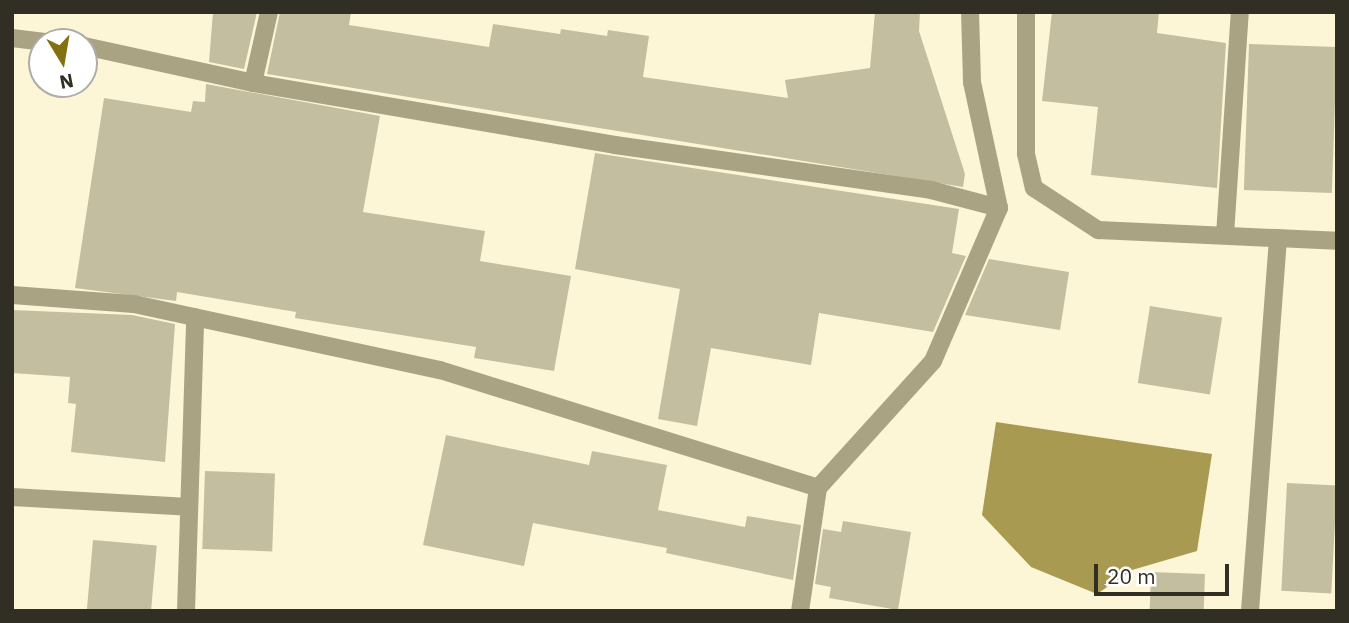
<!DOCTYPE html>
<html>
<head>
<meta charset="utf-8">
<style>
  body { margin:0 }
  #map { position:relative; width:1349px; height:623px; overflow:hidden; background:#fcf6d7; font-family:"IBM Plex Sans",sans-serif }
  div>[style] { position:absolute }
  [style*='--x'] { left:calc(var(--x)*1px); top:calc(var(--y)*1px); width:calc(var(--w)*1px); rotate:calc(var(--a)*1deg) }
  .water>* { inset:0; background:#a99a51 }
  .building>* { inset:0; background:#c4bea1; transform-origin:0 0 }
  .service>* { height:18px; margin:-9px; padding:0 9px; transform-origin:9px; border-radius:9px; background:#a9a384 }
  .minor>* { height:18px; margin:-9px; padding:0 9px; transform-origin:9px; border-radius:9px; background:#a9a384 }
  span { translate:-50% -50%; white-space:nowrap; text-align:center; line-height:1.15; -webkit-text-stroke:7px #fff; paint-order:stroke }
  .frame { position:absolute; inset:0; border:14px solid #312f23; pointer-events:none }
  .north { position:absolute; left:28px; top:28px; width:70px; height:70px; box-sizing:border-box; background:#fff; border:2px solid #adaca7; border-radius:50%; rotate:169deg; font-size:19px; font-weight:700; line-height:28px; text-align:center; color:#312f23 }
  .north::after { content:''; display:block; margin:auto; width:24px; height:32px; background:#837111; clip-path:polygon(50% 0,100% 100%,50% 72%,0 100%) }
  .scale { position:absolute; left:1094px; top:564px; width:135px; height:32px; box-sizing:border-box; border:4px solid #312f23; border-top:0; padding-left:9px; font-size:21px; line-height:24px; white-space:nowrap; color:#312f23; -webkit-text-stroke:5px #fff; paint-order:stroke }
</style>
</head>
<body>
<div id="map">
  <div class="water">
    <div style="clip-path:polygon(996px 422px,1212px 454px,1197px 551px,1132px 570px,1097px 594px,1031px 567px,982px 515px)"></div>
  </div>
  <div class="building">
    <div style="clip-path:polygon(213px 12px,257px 12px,244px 69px,209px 62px)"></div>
    <div style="clip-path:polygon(280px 12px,351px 12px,349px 25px,489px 47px,493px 24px,560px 34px,561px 29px,607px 36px,608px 30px,649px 36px,643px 77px,788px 98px,785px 80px,870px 68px,875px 12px,920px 12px,919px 31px,965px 174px,963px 187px,267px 74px)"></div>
    <div style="clip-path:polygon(1052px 12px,1159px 12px,1157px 33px,1226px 43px,1217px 188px,1091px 175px,1098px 107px,1042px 101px)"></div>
    <div style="left:1249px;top:44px;width:88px;height:146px;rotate:2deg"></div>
    <div style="clip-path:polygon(206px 84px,380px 116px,363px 212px,485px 231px,480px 261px,571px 276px,554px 371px,474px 358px,476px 347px,295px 318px,296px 312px,177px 292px,176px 301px,75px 288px,104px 98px,191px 112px,193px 101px,205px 102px)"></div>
    <div style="clip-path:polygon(595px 153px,959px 209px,952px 253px,966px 256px,933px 332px,819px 313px,811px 365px,711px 348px,697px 426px,658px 419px,680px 289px,575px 269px)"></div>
    <div style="clip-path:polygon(989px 259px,1069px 272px,1060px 330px,965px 315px)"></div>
    <div style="left:1150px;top:306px;width:73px;height:78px;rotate:9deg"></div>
    <div style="clip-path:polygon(12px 310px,132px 315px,175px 324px,165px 462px,71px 452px,76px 404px,68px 403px,70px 377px,12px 373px)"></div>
    <div style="clip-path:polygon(446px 435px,589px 465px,592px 451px,667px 465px,658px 510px,745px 527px,747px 516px,801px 525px,793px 580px,666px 553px,667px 548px,533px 523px,524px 566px,423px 545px)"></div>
    <div style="left:205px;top:471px;width:70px;height:78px;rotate:2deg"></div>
    <div style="left:1287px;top:483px;width:50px;height:108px;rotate:3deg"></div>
    <div style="clip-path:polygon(843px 521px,911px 532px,898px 610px,829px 598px,831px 587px,815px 584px,823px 529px,841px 532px)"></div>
    <div style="left:93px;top:540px;width:64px;height:71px;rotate:5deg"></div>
    <div style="left:1151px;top:572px;width:54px;height:39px;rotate:2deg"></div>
  </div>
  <div class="service">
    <div style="--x:1026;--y:12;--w:142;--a:90"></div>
    <div style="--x:1026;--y:154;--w:35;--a:77"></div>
    <div style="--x:1034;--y:188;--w:77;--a:33.3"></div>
    <div style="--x:1098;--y:230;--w:239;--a:2.6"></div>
    <div style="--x:1225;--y:235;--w:224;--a:-86.2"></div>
    <div style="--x:1250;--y:611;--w:374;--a:-85.7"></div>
  </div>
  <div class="minor">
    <div style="--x:12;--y:38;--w:35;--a:7"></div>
    <div style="--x:84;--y:46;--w:173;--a:12.3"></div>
    <div style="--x:253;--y:83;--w:367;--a:9.7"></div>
    <div style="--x:615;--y:145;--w:319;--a:8.1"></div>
    <div style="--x:931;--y:190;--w:70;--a:14.8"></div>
    <div style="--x:253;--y:83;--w:73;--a:-77.3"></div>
    <div style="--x:12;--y:295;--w:122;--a:4.2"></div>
    <div style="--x:134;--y:304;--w:313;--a:12.2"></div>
    <div style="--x:440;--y:370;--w:396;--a:17.3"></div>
    <div style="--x:818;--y:488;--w:124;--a:98.3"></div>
    <div style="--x:818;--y:488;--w:171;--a:-47.8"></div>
    <div style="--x:933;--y:361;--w:167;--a:-66.7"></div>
    <div style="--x:999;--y:208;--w:129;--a:-102.1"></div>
    <div style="--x:972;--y:82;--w:70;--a:-91.6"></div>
    <div style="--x:12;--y:497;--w:177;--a:3.2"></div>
    <div style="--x:186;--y:611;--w:294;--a:-88.2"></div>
  </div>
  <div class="frame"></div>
  <div class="north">N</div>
  <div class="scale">20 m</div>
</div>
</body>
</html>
